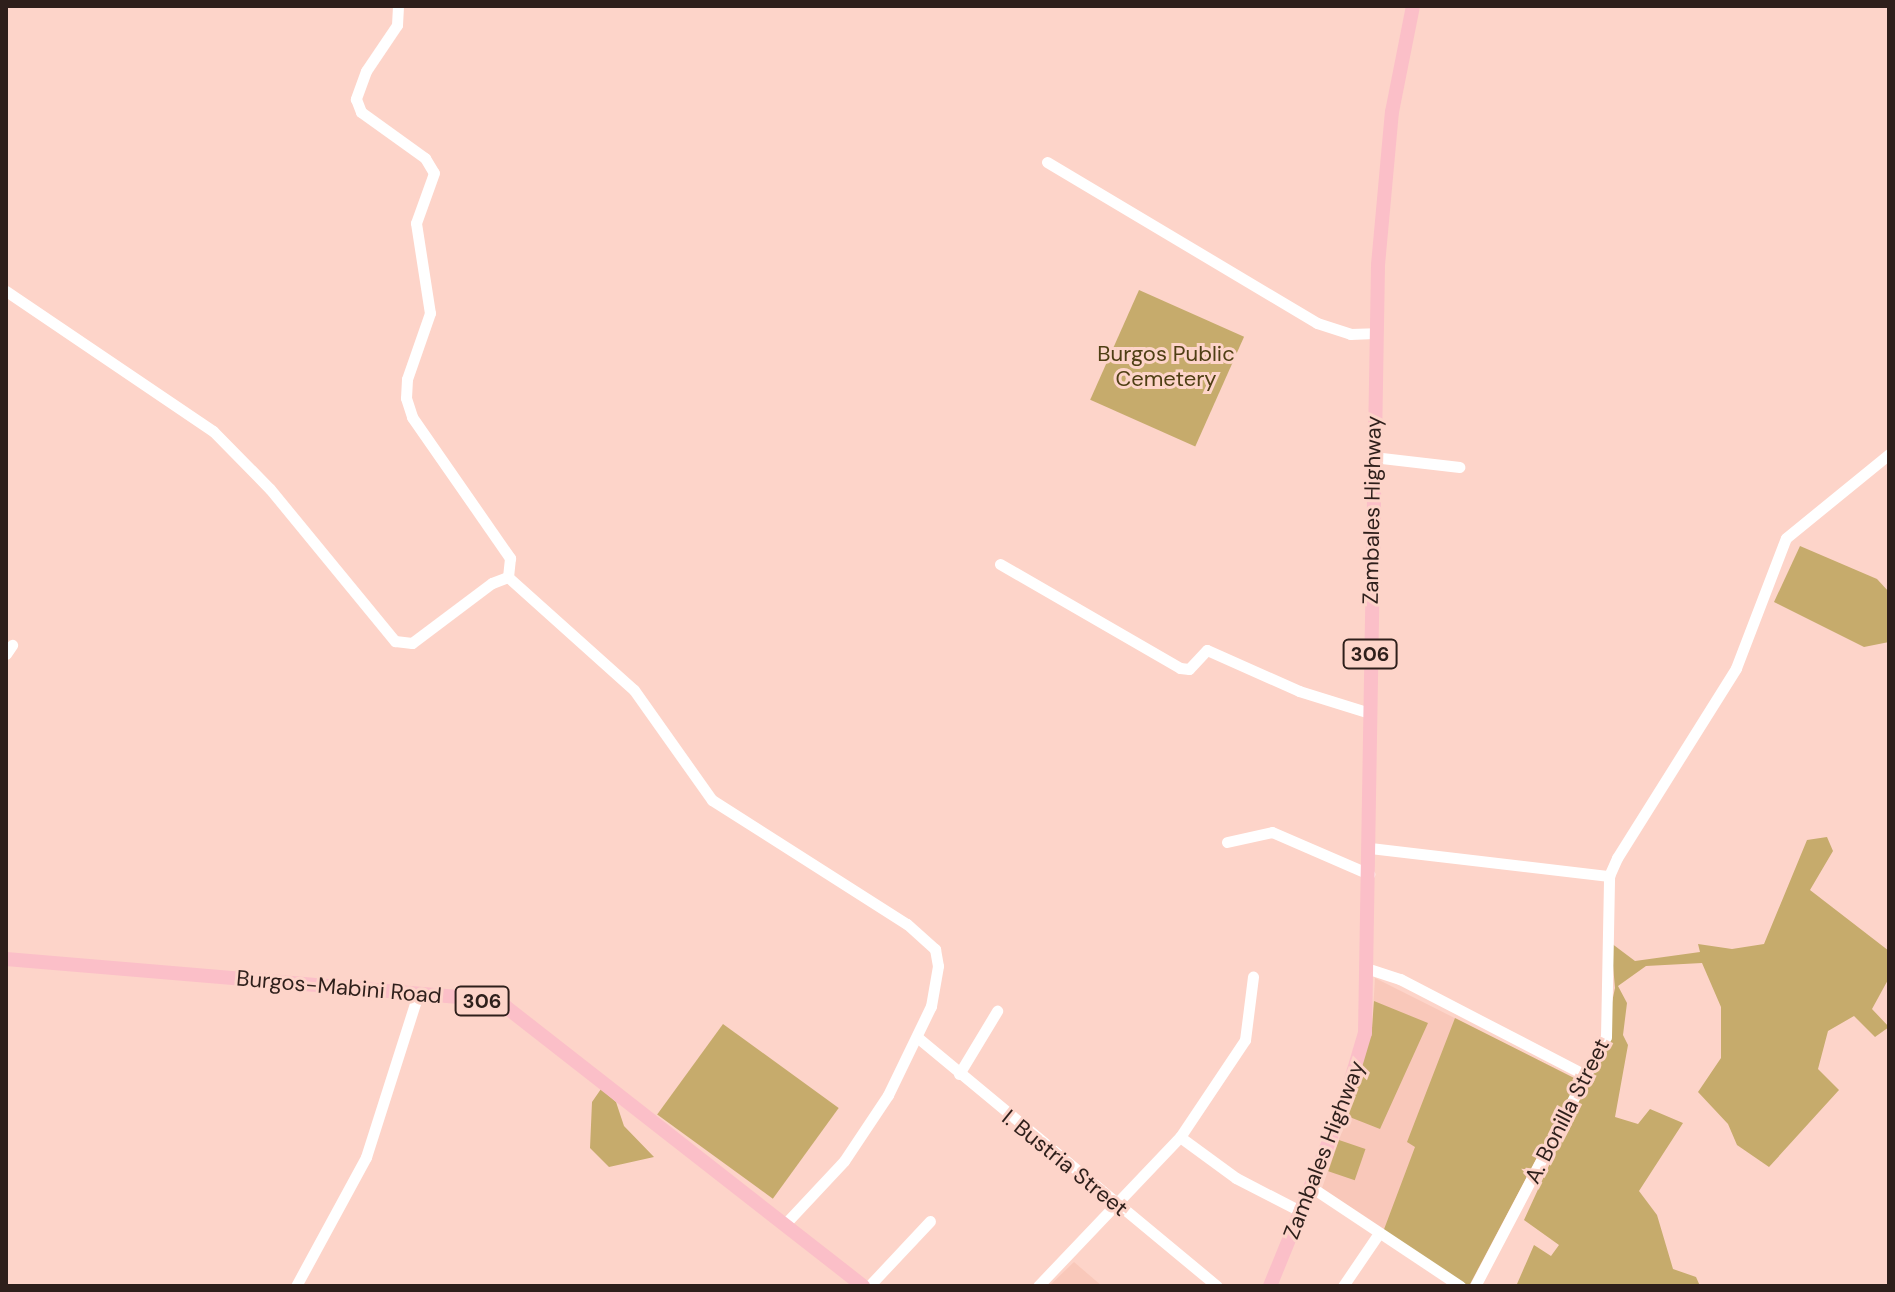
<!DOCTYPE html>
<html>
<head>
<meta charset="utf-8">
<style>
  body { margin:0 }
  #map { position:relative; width:1895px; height:1292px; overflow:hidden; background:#fdd4c9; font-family:"DM Sans",sans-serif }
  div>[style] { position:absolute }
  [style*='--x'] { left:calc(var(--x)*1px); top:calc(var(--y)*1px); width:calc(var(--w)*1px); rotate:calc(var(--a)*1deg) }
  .built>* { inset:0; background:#f9c8ba }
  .green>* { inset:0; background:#c6ab6c; transform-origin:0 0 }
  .minor>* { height:11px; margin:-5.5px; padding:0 5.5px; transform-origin:5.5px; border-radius:5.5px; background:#fff }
  .major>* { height:14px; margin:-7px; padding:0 7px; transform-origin:7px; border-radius:7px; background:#fbbfc8 }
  span { translate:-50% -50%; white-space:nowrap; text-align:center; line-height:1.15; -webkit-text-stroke:6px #fdd4c9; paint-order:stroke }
  .shield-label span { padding:2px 6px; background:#fdd4c9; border:2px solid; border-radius:6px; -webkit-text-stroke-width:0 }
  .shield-label { font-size:20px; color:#2e1f1b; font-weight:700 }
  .park-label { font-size:22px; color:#4f3f14 }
  .street-label { font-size:22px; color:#2e1f1b }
  .frame { position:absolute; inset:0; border:8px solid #2e1f1b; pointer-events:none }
</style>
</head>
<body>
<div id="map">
  <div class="built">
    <div style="clip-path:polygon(1375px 978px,1578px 1080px,1469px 1286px,1321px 1191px,1362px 1072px,1372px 1028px)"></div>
    <div style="clip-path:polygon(1074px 1262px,1102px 1286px,1049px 1286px)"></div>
  </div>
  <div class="green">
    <div style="left:1139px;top:290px;width:115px;height:120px;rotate:24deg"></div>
    <div style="clip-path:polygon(1800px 546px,1877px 579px,1889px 592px,1889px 642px,1864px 647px,1774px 602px)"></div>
    <div style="clip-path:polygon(1827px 837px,1833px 851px,1810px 890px,1889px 951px,1889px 978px,1872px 1009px,1889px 1027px,1875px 1037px,1854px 1016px,1828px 1031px,1818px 1069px,1839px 1090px,1769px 1167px,1737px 1145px,1728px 1124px,1698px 1092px,1721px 1058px,1721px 1007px,1702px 963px,1646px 966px,1618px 986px,1627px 1003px,1623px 1035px,1628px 1045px,1615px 1117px,1638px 1124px,1650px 1109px,1683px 1123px,1639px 1191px,1657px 1215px,1673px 1269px,1696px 1277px,1700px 1286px,1517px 1284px,1534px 1245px,1551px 1256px,1559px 1245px,1524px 1220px,1602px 1050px,1615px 988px,1611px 943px,1635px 961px,1700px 952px,1698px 944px,1732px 949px,1764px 944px,1807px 840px)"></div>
    <div style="clip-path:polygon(1374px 1001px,1428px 1023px,1380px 1129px,1347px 1116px,1372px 1028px)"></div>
    <div style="clip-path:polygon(1455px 1018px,1578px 1080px,1469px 1286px,1383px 1232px,1415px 1147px,1407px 1142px)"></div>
    <div style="left:723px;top:1024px;width:143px;height:112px;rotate:36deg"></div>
    <div style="clip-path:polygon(601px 1089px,616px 1102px,624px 1126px,654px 1157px,609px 1167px,590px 1148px,592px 1102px)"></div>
    <div style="left:1339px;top:1140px;width:28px;height:33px;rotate:19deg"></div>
  </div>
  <div class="minor">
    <div style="--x:398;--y:6;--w:19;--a:93"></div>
    <div style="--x:397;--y:25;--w:55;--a:124"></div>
    <div style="--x:366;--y:71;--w:30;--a:110"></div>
    <div style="--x:356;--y:99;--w:14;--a:69"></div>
    <div style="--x:361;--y:112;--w:79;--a:35.7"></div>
    <div style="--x:425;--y:158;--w:17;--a:59"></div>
    <div style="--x:434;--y:173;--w:53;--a:109.8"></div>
    <div style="--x:416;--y:223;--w:91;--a:81.2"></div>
    <div style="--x:430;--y:313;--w:70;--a:109.2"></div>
    <div style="--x:407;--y:379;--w:19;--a:93"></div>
    <div style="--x:406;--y:398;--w:20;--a:72"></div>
    <div style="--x:412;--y:417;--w:172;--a:55.2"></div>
    <div style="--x:510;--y:558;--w:19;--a:96"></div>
    <div style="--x:1047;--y:162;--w:314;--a:30.8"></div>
    <div style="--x:1317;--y:323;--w:35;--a:18"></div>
    <div style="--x:1350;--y:334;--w:25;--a:-2"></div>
    <div style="--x:6;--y:291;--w:250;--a:34.1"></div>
    <div style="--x:213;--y:431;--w:81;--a:45.5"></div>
    <div style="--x:270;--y:489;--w:197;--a:50.6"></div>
    <div style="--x:395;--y:641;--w:17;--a:7"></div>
    <div style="--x:412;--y:643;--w:100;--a:-36.9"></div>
    <div style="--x:492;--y:583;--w:17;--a:-21"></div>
    <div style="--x:1373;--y:457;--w:87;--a:6.6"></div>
    <div style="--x:1000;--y:564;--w:208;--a:30"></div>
    <div style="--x:1180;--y:668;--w:9;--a:6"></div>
    <div style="--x:1189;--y:669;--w:26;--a:-47"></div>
    <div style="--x:1207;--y:650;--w:101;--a:24"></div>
    <div style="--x:1299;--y:691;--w:74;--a:17.2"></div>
    <div style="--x:508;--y:577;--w:169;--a:41.9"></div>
    <div style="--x:634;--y:690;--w:135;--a:54.7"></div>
    <div style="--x:712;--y:800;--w:231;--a:32.5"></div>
    <div style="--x:907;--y:924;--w:38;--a:42"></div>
    <div style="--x:935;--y:949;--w:17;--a:80"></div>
    <div style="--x:938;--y:966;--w:41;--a:99.9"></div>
    <div style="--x:931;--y:1006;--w:99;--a:115.8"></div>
    <div style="--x:888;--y:1095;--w:79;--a:123.7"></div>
    <div style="--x:844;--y:1161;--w:86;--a:133.1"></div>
    <div style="--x:6;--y:654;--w:11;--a:-56"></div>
    <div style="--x:1227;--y:842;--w:46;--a:-12.5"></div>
    <div style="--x:1272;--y:832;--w:106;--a:23.4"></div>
    <div style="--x:1370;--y:848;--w:241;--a:6.7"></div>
    <div style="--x:1369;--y:969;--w:33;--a:18"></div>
    <div style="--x:1400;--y:979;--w:211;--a:27.4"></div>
    <div style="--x:917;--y:1037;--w:390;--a:39.7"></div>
    <div style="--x:959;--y:1074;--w:74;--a:-58.9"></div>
    <div style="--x:1180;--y:1137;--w:69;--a:36.2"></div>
    <div style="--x:1236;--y:1178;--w:74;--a:27.3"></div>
    <div style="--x:1311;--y:1187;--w:179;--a:33.6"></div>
    <div style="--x:296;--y:1286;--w:147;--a:-61.5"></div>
    <div style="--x:366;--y:1157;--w:171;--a:-72.3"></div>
    <div style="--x:869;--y:1286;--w:89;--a:-46.8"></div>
    <div style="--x:1038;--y:1286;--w:206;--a:-46.4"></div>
    <div style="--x:1180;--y:1137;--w:117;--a:-56.2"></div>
    <div style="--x:1245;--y:1040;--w:64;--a:-82.8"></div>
    <div style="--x:1343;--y:1286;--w:64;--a:-55.8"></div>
    <div style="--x:1475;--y:1286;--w:281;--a:-62.3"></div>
    <div style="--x:1606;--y:1037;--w:161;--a:-88.9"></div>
    <div style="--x:1609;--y:876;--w:20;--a:-66"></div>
    <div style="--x:1617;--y:858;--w:224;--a:-57.9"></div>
    <div style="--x:1736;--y:668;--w:139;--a:-69"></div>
    <div style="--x:1786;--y:538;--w:133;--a:-39.2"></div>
  </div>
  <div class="major">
    <div style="--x:6;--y:959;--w:469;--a:4.8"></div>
    <div style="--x:473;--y:998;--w:34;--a:15"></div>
    <div style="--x:506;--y:1007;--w:453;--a:38"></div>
    <div style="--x:1270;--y:1286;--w:190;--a:-67.8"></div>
    <div style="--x:1342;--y:1110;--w:80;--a:-73.4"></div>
    <div style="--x:1365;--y:1033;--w:768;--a:-89.03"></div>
    <div style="--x:1378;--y:265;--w:154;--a:-84.8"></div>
    <div style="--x:1392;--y:112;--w:108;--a:-78.8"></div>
  </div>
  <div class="shield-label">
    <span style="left:1370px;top:654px">306</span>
    <span style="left:482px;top:1001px">306</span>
  </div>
  <div class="park-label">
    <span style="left:1166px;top:366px">Burgos Public<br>Cemetery</span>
  </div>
  <div class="street-label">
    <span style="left:1372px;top:510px;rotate:-89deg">Zambales Highway</span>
    <span style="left:339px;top:987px;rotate:5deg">Burgos-Mabini Road</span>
    <span style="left:1567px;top:1111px;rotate:-63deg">A. Bonilla Street</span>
    <span style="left:1324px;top:1150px;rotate:-69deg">Zambales Highway</span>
    <span style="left:1065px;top:1163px;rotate:39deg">I. Bustria Street</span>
  </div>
  <div class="frame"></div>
</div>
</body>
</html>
